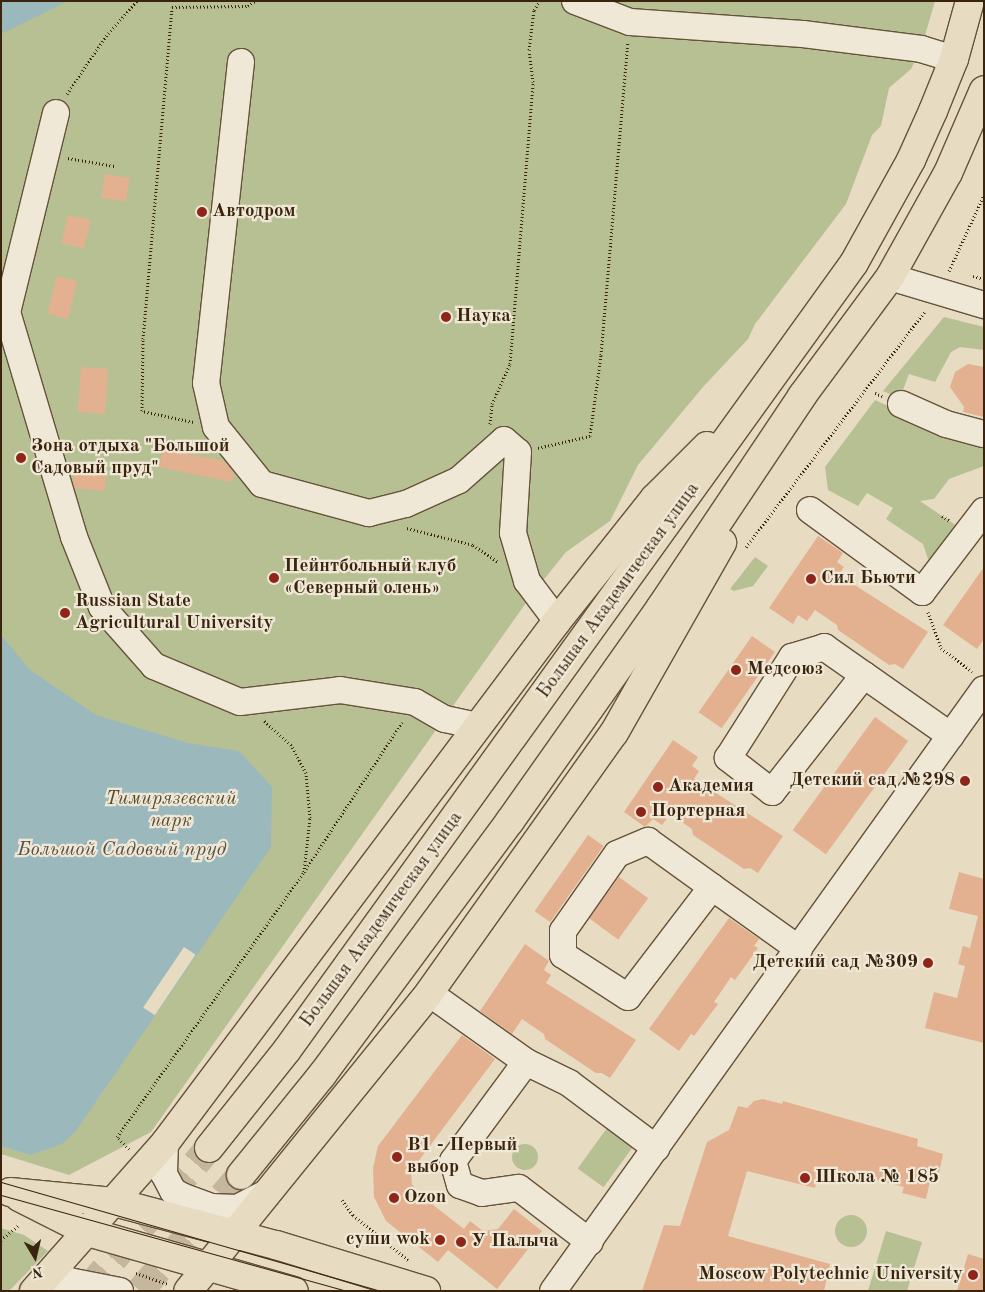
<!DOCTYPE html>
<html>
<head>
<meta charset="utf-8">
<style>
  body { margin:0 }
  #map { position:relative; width:985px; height:1292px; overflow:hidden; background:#e7dbc2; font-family:"Old Standard TT",serif }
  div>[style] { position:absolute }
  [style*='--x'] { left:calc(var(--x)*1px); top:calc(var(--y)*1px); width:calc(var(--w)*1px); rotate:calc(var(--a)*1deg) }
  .green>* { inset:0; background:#b7c092; transform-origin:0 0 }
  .round { border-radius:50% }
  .water>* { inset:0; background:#9bb8bd }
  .pier>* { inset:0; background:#e7dbc2; transform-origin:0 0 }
  .building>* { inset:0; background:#e3b18f; transform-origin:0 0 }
  .major-tunnel>* { height:28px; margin-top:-14px; transform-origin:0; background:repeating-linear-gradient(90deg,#c5b69e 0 28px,transparent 0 42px) }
  .path>* { height:3px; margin-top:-1.5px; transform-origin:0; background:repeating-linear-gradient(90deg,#3b240d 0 1px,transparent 0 3.5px) }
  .roads { filter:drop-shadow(1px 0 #66523a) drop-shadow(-1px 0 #66523a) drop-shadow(0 1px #66523a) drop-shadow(0 -1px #66523a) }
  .minor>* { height:26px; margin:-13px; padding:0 13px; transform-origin:13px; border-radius:13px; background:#efe8d7 }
  .major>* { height:28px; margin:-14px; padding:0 14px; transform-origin:14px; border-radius:14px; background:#e7dbc2 }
  .tram>* { height:1px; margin:-0.5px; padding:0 0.5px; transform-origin:0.5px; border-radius:0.5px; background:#3b240d }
  .dots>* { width:14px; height:14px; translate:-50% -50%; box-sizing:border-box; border:2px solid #efe8d7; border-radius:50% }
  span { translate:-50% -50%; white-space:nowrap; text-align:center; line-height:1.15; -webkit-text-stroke:4.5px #efe8d7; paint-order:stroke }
  .poi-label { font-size:19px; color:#3b240d; font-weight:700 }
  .left { translate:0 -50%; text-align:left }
  .right { translate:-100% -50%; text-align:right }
  .street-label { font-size:19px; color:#3b240d }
  .park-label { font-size:19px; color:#5a4b2e; font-style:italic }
  .water-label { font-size:20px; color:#585042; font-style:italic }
  .frame { position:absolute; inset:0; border:2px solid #3b240d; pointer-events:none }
  .north { position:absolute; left:10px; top:1232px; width:50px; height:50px; -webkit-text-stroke:4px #efe8d7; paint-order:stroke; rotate:171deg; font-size:14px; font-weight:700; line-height:20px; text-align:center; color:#3b240d }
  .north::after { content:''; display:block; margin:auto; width:18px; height:22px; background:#3b240d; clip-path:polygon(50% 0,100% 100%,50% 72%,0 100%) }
</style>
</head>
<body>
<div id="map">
  <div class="green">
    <div style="clip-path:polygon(1px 1px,935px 1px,921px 49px,911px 69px,889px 88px,881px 126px,872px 135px,846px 204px,755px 324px,748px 339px,703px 387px,638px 465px,610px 521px,566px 552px,533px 593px,151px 1132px,69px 1175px,1px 1154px)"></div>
    <div style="clip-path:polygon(944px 317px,984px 327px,984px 350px,960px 347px,951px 352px,935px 382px,909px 374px,900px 398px,883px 391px)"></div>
    <div style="clip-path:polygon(875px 400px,899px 411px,897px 418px,943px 434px,984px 442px,984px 466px,949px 479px,934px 499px,920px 501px,960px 528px,931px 568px,923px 544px,886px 519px,893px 508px,867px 493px,858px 506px,828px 490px,825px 467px)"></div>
    <div style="clip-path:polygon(755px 557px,768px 566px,753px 586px,734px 591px,730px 589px)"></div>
    <div style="left:610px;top:1124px;width:32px;height:55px;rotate:36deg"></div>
    <div class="round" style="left:512px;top:1144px;width:26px;height:26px"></div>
    <div class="round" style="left:835px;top:1215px;width:32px;height:32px"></div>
    <div style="clip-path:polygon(1px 1228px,24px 1235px,48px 1251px,9px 1291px,1px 1291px)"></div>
    <div style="clip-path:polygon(886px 1231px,922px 1242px,907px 1291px,868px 1291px)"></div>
  </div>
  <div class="water">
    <div style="clip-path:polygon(1px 1px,68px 1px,1px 34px)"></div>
    <div style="clip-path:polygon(1px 635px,30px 670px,96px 715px,188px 743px,239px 751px,272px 787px,271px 847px,75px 1132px,62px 1144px,31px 1155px,1px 1146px)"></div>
  </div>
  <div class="pier">
    <div style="left:184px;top:947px;width:14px;height:73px;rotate:34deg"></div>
  </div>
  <div class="building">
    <div style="left:105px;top:174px;width:25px;height:24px;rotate:9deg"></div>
    <div style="left:68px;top:215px;width:23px;height:29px;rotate:13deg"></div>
    <div style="left:57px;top:276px;width:21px;height:39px;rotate:14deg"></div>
    <div style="clip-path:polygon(968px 364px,984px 367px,984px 417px,963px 412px,964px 407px,950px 387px,955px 372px)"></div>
    <div style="left:81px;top:367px;width:27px;height:45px;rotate:4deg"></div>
    <div style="clip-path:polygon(163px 449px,224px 461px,234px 473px,232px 482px,159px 467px)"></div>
    <div style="left:75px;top:462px;width:32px;height:26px;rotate:5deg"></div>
    <div style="clip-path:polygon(818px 536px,843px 553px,837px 562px,844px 567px,839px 575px,928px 632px,903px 669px,895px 664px,889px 665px,838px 630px,837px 625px,815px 610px,807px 621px,798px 615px,793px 624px,769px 608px)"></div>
    <div style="clip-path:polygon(984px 567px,984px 639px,977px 649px,943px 625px)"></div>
    <div style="left:752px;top:636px;width:28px;height:93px;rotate:35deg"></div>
    <div style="left:875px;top:717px;width:41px;height:140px;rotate:36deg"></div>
    <div style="clip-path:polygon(673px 740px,698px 757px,692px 766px,699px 771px,694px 779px,783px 836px,758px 873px,750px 868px,744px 869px,693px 835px,692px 829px,670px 814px,662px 825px,653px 819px,645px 827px,624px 812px)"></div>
    <div style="left:588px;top:835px;width:19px;height:93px;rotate:35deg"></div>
    <div style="clip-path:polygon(959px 872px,984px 879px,984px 1043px,925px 1028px,934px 992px,957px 998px,965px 966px,958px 964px,963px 946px,970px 948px,978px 916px,949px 909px)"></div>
    <div style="left:619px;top:877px;width:36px;height:51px;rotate:36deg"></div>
    <div style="clip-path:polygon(729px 918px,759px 939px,754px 946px,758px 948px,735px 980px,731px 977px,714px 1002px,718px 1004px,694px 1036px,691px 1034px,679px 1051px,649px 1029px)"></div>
    <div style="clip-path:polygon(525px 944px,549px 961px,544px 970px,551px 975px,546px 983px,636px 1040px,610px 1078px,602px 1073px,596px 1073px,545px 1039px,544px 1034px,522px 1019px,512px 1034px,480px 1011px)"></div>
    <div style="clip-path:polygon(462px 1035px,495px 1059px,411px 1171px,412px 1184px,419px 1194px,464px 1229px,470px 1221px,483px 1231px,498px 1229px,514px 1209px,542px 1231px,497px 1289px,448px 1250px,438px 1262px,386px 1221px,374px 1197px,373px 1168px,378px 1146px)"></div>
    <div style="clip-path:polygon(763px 1099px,782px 1104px,783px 1101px,918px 1139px,917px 1146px,943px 1154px,939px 1173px,932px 1172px,926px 1199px,902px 1193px,904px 1187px,847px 1172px,833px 1183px,816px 1184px,815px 1188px,747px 1171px,728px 1236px,830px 1264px,824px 1291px,642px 1291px,664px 1225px,680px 1226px,707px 1142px,729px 1130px,738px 1106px,747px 1108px,754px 1101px)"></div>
    <div style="clip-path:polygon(968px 1254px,984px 1259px,984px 1291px,957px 1291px)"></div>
  </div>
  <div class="major-tunnel">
    <div style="--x:86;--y:1291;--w:189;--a:-49.3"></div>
    <div style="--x:140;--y:1291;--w:154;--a:-49"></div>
  </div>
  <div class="path">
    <div style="--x:67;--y:94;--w:70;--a:-56.1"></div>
    <div style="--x:106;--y:36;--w:47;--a:-48.5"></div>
    <div style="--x:68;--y:158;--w:47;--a:9.9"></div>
    <div style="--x:949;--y:271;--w:84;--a:-65.3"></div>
    <div style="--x:973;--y:276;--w:11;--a:15"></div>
    <div style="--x:875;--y:393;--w:8;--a:23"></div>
    <div style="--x:193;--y:422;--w:52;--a:-167.8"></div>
    <div style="--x:142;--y:411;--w:72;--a:-89.2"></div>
    <div style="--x:143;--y:339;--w:333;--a:-85"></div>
    <div style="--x:172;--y:7;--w:76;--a:-0.8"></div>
    <div style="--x:248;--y:6;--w:9;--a:-36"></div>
    <div style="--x:490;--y:424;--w:20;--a:-84"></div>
    <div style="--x:492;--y:404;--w:44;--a:-65.8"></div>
    <div style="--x:510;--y:364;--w:283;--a:-85.3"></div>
    <div style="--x:533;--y:82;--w:32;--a:-97"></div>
    <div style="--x:529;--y:50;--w:40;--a:-82.9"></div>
    <div style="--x:534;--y:10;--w:11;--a:-56"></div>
    <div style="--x:538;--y:448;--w:53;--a:-13"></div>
    <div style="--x:590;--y:436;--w:82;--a:-82.3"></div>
    <div style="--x:601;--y:355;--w:313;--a:-85.1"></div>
    <div style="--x:942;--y:516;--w:9;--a:32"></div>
    <div style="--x:407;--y:528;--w:68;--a:14.4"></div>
    <div style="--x:473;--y:545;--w:30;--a:34"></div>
    <div style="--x:746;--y:547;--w:296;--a:-52.8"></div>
    <div style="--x:928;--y:612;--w:38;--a:70"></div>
    <div style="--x:941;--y:648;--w:39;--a:37"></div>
    <div style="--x:304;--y:872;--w:179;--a:-56.8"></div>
    <div style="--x:129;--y:1149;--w:17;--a:-135"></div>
    <div style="--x:117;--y:1137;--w:324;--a:-54.8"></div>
    <div style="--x:304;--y:872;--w:54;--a:-83.7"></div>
    <div style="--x:310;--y:818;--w:45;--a:-95.1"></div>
    <div style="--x:306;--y:773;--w:32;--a:-118"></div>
    <div style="--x:291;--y:745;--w:36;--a:-138"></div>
    <div style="--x:342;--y:1200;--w:19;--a:54"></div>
    <div style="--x:353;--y:1215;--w:71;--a:39.3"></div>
    <div style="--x:1;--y:1240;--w:23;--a:-40"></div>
    <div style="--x:136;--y:1273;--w:34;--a:19"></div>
  </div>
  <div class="roads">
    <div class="minor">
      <div style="--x:575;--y:1;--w:59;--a:20.9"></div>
      <div style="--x:630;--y:22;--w:173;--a:4"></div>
      <div style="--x:803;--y:34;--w:119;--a:7.2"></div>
      <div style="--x:921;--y:49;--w:34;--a:17"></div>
      <div style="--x:241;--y:62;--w:323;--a:96.2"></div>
      <div style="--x:206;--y:383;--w:45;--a:77.2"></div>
      <div style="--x:216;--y:427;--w:73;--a:51.1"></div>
      <div style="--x:262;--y:484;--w:111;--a:15.2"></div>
      <div style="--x:369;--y:513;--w:38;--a:-14"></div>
      <div style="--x:406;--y:504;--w:58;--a:-24.4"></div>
      <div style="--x:459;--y:480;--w:60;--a:-41.6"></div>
      <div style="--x:504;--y:440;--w:18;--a:41"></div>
      <div style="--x:518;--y:452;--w:81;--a:93.5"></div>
      <div style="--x:513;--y:533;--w:50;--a:73.7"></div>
      <div style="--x:527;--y:581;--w:50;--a:53.1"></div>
      <div style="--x:56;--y:113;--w:205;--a:103.8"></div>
      <div style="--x:7;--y:312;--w:235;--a:73.4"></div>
      <div style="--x:74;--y:537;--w:75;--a:68.2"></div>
      <div style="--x:102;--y:607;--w:79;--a:48.6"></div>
      <div style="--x:154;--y:666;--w:93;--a:22.7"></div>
      <div style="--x:240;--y:702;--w:101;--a:-6.8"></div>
      <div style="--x:340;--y:690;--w:76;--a:9.1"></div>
      <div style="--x:415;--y:702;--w:34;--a:30"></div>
      <div style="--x:445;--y:719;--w:33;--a:12"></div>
      <div style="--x:890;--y:277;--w:98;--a:16.6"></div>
      <div style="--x:901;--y:404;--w:49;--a:24"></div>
      <div style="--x:946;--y:424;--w:39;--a:15"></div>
      <div style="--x:810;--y:510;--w:139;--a:36.2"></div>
      <div style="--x:922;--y:592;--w:102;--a:-52.6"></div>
      <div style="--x:864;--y:675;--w:149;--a:128.2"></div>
      <div style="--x:772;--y:792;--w:56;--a:-142.3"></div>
      <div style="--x:728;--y:758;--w:120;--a:-57.6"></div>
      <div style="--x:792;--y:657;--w:34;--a:-17"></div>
      <div style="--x:824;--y:647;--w:49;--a:35"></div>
      <div style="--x:864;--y:675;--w:106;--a:35"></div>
      <div style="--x:712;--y:887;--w:138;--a:127.4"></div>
      <div style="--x:628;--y:997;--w:77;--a:-147.1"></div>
      <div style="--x:563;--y:955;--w:24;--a:-90"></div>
      <div style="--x:563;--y:931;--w:94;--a:-55"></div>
      <div style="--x:617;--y:854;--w:34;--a:-23"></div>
      <div style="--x:648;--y:841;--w:79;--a:35.7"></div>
      <div style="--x:712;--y:887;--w:107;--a:35.5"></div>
      <div style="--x:429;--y:993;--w:119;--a:35.4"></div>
      <div style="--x:526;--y:1062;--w:48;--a:26"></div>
      <div style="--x:569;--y:1083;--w:109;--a:36.8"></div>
      <div style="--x:526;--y:1062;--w:123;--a:126.4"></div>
      <div style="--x:453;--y:1161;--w:25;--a:74"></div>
      <div style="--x:460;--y:1185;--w:23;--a:20"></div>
      <div style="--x:482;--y:1193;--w:37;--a:-8"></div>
      <div style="--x:519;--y:1188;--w:89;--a:37.3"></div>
      <div style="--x:165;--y:1143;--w:31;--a:92"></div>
      <div style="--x:164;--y:1174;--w:19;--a:62"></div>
      <div style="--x:173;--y:1191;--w:13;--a:29"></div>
      <div style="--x:184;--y:1197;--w:29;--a:20"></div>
      <div style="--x:211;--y:1207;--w:26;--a:2"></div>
      <div style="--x:237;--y:1208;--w:36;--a:-27"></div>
      <div style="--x:40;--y:1291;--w:31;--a:-19"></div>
      <div style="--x:69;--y:1281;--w:52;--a:11.1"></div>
      <div style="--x:553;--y:1291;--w:740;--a:-54.4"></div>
    </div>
    <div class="major">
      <div style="--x:209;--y:1148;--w:125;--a:-51.5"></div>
      <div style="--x:287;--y:1050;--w:970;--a:-54.23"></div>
      <div style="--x:854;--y:263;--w:118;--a:-61"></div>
      <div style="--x:911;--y:160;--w:54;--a:-65.8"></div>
      <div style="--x:933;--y:111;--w:56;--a:-68"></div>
      <div style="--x:954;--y:59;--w:60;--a:-74.6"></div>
      <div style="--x:241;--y:1175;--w:129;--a:-51"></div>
      <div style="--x:322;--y:1075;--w:316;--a:-53.5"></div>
      <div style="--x:510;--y:821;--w:262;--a:-54.8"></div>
      <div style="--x:661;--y:607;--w:254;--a:-56.2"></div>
      <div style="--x:802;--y:396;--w:148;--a:-53.5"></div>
      <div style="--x:890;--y:277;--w:119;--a:-60.9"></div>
      <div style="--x:948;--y:173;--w:90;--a:-66.6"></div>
      <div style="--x:10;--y:1192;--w:104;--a:5.5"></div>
      <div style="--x:114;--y:1202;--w:168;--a:14.9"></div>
      <div style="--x:276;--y:1245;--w:157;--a:17"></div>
      <div style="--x:19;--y:1197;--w:77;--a:26.9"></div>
      <div style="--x:88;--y:1232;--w:214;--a:16"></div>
      <div style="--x:34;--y:1291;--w:198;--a:-48.5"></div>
      <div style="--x:165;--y:1143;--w:653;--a:-53.09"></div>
      <div style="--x:557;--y:621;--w:156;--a:-51.5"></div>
      <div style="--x:654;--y:499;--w:75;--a:-45"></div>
      <div style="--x:188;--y:1291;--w:383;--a:-51"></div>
      <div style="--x:429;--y:993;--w:319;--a:-54.6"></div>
      <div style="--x:614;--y:733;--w:219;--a:-60.4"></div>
    </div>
  </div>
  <div class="tram">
    <div style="--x:1;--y:1182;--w:396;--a:16"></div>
    <div style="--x:1;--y:1195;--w:358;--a:15.5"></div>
  </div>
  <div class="dots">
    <div style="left:202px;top:212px;background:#8f2418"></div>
    <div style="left:446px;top:317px;background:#8f2418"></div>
    <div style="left:21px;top:458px;background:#8f2418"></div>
    <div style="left:274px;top:578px;background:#8f2418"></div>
    <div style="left:811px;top:579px;background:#8f2418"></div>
    <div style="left:65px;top:613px;background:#8f2418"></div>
    <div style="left:736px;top:670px;background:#8f2418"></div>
    <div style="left:965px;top:781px;background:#8f2418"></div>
    <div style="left:658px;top:787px;background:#8f2418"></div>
    <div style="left:641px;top:812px;background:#8f2418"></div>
    <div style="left:928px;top:963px;background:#8f2418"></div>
    <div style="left:397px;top:1157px;background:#8f2418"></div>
    <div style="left:805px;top:1178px;background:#8f2418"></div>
    <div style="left:394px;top:1198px;background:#8f2418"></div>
    <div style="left:440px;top:1240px;background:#8f2418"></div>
    <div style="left:461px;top:1242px;background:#8f2418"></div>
    <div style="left:973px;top:1275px;background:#8f2418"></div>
  </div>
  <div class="poi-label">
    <span class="left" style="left:212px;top:212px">Автодром</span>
    <span class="left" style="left:456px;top:317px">Наука</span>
    <span class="left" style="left:31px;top:458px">Зона отдыха "Большой<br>Садовый пруд"</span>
    <span class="left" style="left:284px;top:578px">Пейнтбольный клуб<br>«Северный олень»</span>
    <span class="left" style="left:821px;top:579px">Сил Бьюти</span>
    <span class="left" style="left:75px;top:613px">Russian State<br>Agricultural University</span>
    <span class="left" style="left:747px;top:670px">Медсоюз</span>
    <span class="right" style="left:955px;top:781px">Детский сад №298</span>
    <span class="left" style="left:668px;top:787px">Академия</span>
    <span class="left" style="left:651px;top:812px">Портерная</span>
    <span class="right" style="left:918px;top:963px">Детский сад №309</span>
    <span class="left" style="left:407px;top:1157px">В1 - Первый<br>выбор</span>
    <span class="left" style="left:815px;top:1178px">Школа № 185</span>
    <span class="left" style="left:404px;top:1198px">Ozon</span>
    <span class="right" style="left:430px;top:1240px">суши wok</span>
    <span class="left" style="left:471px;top:1242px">У Палыча</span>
    <span class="right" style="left:963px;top:1275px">Moscow Polytechnic University</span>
  </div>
  <div class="street-label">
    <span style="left:619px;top:591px;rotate:-54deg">Большая Академическая улица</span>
    <span style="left:382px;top:920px;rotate:-54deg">Большая Академическая улица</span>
  </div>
  <div class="park-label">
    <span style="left:171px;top:811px">Тимирязевский<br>парк</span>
  </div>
  <div class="water-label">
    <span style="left:122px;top:850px">Большой Садовый пруд</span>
  </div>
  <div class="frame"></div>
  <div class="north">N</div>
</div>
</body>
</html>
